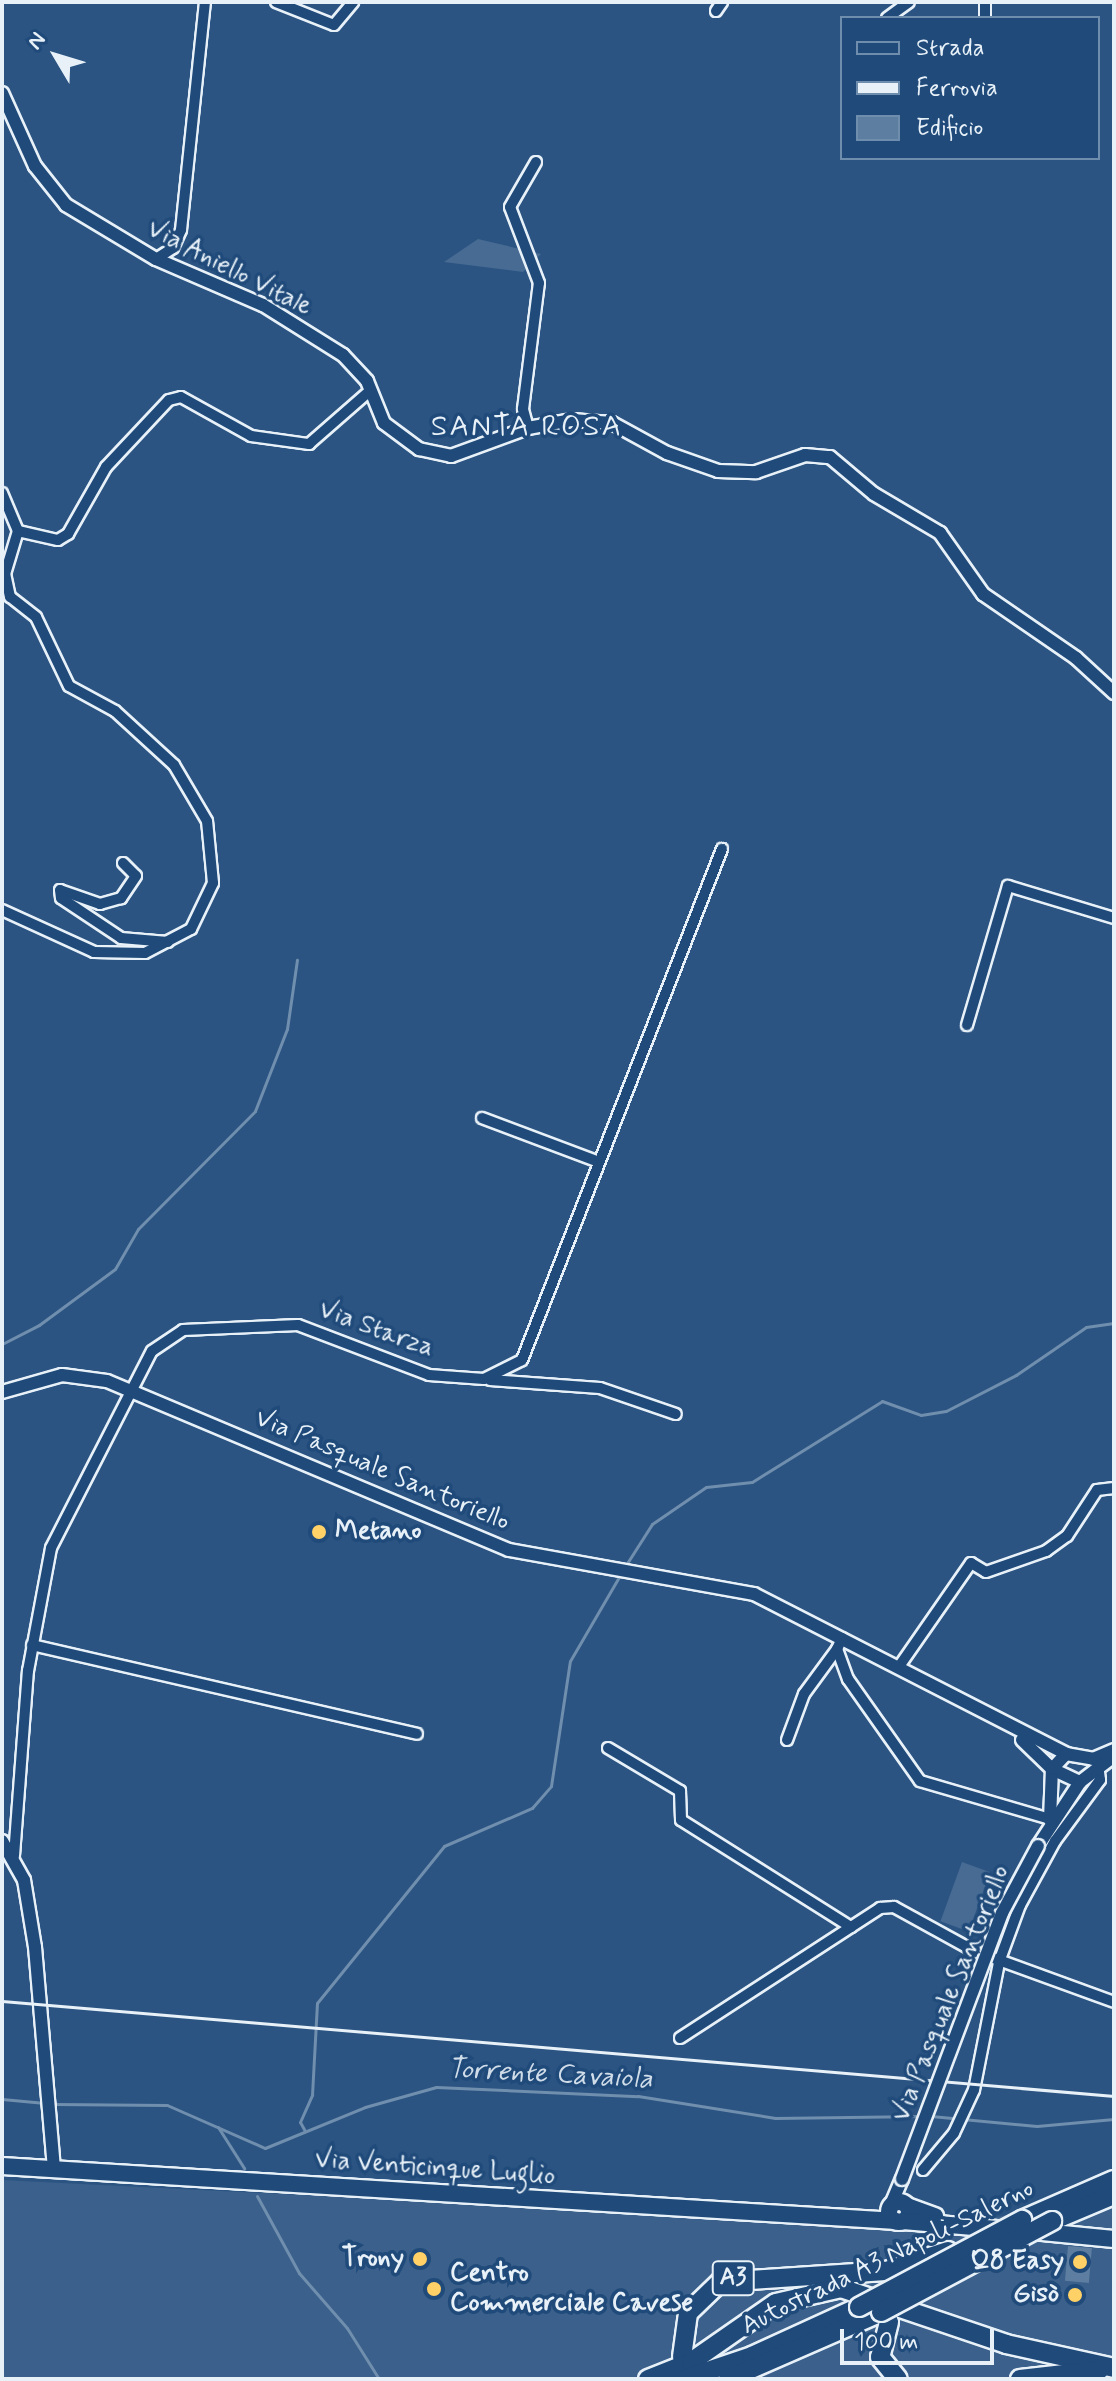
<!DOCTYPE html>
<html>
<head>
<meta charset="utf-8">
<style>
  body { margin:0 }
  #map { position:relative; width:1116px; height:2381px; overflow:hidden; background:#2b5482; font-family:Mynerve,sans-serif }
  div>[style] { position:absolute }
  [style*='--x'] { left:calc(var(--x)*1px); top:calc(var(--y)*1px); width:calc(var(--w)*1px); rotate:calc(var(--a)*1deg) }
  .built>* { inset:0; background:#3a608b }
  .green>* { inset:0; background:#476b93; transform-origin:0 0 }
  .stream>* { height:3px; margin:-1.5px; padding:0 1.5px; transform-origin:1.5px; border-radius:1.5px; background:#708ead }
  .building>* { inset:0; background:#5d7da1; transform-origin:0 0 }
  .roads { filter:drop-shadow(2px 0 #e8f1f8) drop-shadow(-2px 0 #e8f1f8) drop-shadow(0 2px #e8f1f8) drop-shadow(0 -2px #e8f1f8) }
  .minor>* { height:10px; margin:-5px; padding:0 5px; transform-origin:5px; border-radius:5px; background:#1f4a7a }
  .tertiary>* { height:12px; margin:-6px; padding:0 6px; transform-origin:6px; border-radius:6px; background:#1f4a7a }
  .primary>* { height:16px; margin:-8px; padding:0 8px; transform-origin:8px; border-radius:8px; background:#1f4a7a }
  .primary>.ring { margin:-8px; padding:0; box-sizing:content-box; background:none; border:16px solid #1f4a7a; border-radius:50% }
  .motorway>* { height:18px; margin:-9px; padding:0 9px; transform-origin:9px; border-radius:9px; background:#1f4a7a }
  .rail>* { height:3px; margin:-1.5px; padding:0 1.5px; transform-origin:1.5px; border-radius:1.5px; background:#e8f1f8 }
  .bridges { filter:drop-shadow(2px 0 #e8f1f8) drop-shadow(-2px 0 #e8f1f8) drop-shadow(0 2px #e8f1f8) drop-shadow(0 -2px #e8f1f8) }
  .tertiary-bridge>* { height:12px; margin:-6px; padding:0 6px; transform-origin:6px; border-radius:6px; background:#1f4a7a }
  .motorway-bridge>* { height:18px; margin:-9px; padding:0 9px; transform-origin:9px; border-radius:9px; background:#1f4a7a }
  .dots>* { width:22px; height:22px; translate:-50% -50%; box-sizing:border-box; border:4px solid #1f4a7a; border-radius:50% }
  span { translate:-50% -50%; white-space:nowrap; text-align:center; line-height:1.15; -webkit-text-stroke:7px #1f4a7a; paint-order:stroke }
  .shield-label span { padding:2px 6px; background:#1f4a7a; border:2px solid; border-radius:6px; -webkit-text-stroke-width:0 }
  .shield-label { font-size:24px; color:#e8f1f8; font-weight:700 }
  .street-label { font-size:26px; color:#e8f1f8 }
  .poi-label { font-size:26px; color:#e8f1f8; font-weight:700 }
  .left { translate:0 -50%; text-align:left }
  .right { translate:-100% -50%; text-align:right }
  .water-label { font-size:28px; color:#d0dde9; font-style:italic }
  .quarter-label { font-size:30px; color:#e8f1f8; letter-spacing:2px }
  .frame { position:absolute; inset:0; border:4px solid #e8f1f8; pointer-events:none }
  .legend { position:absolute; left:840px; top:16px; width:260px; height:144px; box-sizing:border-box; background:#1f4a7a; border:2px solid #6f8dac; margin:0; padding:10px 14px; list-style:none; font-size:24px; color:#e8f1f8 }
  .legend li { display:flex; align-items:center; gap:16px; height:40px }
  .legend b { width:40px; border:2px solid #6f8dac }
  .north { position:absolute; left:16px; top:16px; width:80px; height:80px; -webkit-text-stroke:6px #1f4a7a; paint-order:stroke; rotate:308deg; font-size:22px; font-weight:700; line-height:32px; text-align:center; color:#e8f1f8 }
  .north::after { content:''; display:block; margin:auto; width:28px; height:36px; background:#e8f1f8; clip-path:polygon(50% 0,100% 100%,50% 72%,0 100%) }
  .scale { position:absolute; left:840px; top:2329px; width:154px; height:36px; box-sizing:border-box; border:4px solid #e8f1f8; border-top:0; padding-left:10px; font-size:24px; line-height:28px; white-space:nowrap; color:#e8f1f8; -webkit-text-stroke:6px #1f4a7a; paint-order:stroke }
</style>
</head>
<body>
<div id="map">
  <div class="built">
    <div style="clip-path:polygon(2px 2180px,946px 2227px,1114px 2194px,1114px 2379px,2px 2379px)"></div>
  </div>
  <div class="green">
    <div style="clip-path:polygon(478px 239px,541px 254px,523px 272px,444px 262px)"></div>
    <div style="left:962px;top:1862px;width:30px;height:63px;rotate:20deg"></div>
  </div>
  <div class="stream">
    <div style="--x:2;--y:1344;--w:42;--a:-27.2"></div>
    <div style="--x:39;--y:1325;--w:94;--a:-36.4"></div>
    <div style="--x:115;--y:1269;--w:46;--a:-60.1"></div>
    <div style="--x:138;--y:1229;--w:166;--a:-45.2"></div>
    <div style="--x:255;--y:1111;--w:88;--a:-68.7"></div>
    <div style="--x:287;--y:1029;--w:70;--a:-81.8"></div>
    <div style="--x:624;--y:1568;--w:52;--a:-57.5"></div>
    <div style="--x:652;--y:1524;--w:65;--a:-34.4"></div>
    <div style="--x:706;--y:1487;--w:46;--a:-6.2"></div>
    <div style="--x:752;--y:1482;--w:153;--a:-31.9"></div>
    <div style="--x:882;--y:1401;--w:41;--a:19.7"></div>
    <div style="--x:921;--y:1415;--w:25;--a:-9"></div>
    <div style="--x:946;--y:1411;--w:79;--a:-27.2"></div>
    <div style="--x:1016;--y:1375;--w:85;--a:-34.4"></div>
    <div style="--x:1086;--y:1327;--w:28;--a:-8"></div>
    <div style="--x:2;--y:2099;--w:43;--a:5.3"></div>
    <div style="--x:53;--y:2104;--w:114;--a:0.5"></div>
    <div style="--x:167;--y:2105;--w:107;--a:23.7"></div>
    <div style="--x:265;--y:2148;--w:108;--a:-22.3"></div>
    <div style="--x:365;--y:2107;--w:74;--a:-15.7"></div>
    <div style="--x:436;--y:2087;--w:202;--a:2.6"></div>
    <div style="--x:638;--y:2096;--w:139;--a:9.1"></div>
    <div style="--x:775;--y:2118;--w:148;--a:-0.8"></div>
    <div style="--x:931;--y:2116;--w:106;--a:5.4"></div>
    <div style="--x:1037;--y:2126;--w:77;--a:-5.2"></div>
    <div style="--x:218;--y:2127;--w:49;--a:57.6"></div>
    <div style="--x:305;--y:2131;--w:10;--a:-119"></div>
    <div style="--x:300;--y:2122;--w:30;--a:-66"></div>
    <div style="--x:312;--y:2095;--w:92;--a:-86.9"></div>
    <div style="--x:317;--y:2003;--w:202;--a:-51"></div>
    <div style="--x:444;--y:1846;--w:96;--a:-23.4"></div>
    <div style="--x:532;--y:1808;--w:29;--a:-49"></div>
    <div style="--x:551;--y:1786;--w:126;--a:-81.4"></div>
    <div style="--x:570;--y:1661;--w:99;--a:-59.8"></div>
    <div style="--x:257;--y:2196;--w:88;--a:61.4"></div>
    <div style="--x:299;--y:2273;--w:73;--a:48.9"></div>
    <div style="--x:347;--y:2328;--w:60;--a:57.9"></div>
  </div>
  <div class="building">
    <div style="left:1068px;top:2246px;width:24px;height:35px;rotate:5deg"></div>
  </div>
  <div class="roads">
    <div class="minor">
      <div style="--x:276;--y:2;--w:62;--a:21.6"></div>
      <div style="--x:334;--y:25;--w:30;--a:-50"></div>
      <div style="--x:985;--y:2;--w:16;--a:90"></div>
      <div style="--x:716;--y:11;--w:11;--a:-56"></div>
      <div style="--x:887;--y:18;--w:27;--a:-36"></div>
      <div style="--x:156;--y:259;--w:20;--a:-33"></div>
      <div style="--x:173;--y:248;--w:20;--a:-66"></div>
      <div style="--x:181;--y:230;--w:229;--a:-84"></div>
      <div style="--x:528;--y:428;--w:20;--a:-105"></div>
      <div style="--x:523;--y:409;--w:127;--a:-82.8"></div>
      <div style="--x:539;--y:283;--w:81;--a:-110.9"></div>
      <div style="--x:510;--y:207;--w:52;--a:-60"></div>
      <div style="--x:2;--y:493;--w:41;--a:67.2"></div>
      <div style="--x:123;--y:863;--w:18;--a:45"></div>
      <div style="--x:136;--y:876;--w:27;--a:124"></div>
      <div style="--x:121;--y:898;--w:22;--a:164"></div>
      <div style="--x:100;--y:904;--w:42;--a:-160.7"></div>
      <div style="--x:60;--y:890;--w:8;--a:83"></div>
      <div style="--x:61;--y:898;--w:72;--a:33.7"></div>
      <div style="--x:121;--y:938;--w:47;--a:4.9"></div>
      <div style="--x:2;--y:910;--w:101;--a:24.5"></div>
      <div style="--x:94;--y:952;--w:51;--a:1.1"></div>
      <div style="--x:145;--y:953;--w:52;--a:-27.6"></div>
      <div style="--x:191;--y:929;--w:51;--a:-64.4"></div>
      <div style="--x:213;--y:883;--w:62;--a:-95.5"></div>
      <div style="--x:207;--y:821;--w:65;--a:-120.5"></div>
      <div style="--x:174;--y:765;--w:80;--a:-137.5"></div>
      <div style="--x:115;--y:711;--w:52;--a:-151.5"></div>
      <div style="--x:69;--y:686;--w:76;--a:-115.6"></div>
      <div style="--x:36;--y:617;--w:33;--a:-142"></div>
      <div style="--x:10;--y:597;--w:24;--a:-102"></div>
      <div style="--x:5;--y:574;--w:45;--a:-73.2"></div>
      <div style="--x:18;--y:531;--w:41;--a:12.7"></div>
      <div style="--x:58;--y:540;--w:12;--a:-31"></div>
      <div style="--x:68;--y:534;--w:77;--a:-60.4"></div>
      <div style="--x:106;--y:467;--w:92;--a:-46.8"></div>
      <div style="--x:169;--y:400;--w:12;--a:-14"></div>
      <div style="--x:181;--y:397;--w:80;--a:29.1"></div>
      <div style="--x:251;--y:436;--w:59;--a:7.9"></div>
      <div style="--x:309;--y:444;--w:82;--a:-41.1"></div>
      <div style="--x:967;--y:1025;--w:145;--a:-73.6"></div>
      <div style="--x:1008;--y:886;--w:111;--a:16.8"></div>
      <div style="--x:482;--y:1118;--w:125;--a:20.6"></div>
      <div style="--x:490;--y:1380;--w:110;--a:4.2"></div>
      <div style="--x:600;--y:1388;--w:80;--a:18.9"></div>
      <div style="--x:842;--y:1638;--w:12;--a:114"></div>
      <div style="--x:837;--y:1649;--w:32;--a:70"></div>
      <div style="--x:848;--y:1679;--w:125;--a:54.8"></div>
      <div style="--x:920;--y:1781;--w:135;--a:16.3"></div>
      <div style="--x:32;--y:1645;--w:395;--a:13"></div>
      <div style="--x:898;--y:1668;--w:128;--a:-55.2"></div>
      <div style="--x:971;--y:1563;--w:17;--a:31"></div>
      <div style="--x:986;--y:1572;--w:64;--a:-19.3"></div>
      <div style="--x:1046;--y:1551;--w:26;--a:-36"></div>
      <div style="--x:1067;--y:1536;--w:55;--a:-56.9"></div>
      <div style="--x:1097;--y:1490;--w:17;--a:-7"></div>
      <div style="--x:787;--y:1740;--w:49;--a:-69.7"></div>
      <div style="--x:804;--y:1694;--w:56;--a:-53.7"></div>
      <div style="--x:608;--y:1748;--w:84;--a:30.8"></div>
      <div style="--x:680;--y:1791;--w:29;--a:88"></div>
      <div style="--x:681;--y:1820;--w:201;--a:32.2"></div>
      <div style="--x:14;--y:1856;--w:186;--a:-85.7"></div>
      <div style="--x:28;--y:1671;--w:125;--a:-79.4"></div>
      <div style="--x:51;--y:1548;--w:221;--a:-62.9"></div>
      <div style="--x:152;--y:1351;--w:37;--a:-34"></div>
      <div style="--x:183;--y:1330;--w:115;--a:-2.5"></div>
      <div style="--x:298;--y:1325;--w:140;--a:20.9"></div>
      <div style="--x:429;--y:1375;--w:55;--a:4.2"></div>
      <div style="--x:484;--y:1379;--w:42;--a:-26.6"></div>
      <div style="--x:522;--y:1360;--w:549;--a:-68.63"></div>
      <div style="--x:680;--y:2038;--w:239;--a:-33"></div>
      <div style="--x:880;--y:1908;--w:14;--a:-4"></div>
      <div style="--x:894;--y:1907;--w:91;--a:28.8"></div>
      <div style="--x:974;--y:1951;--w:149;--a:20"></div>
      <div style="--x:923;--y:2170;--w:48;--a:-50"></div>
      <div style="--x:954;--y:2133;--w:47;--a:-65.1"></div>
      <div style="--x:974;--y:2090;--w:130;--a:-78.9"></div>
      <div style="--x:999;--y:1962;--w:61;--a:-69.8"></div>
      <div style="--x:1020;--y:1905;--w:73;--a:-61.3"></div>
      <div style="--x:1055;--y:1841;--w:76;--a:-53.6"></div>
      <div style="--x:1100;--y:1780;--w:16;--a:-97"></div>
    </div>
    <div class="tertiary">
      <div style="--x:2;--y:93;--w:80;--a:65.7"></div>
      <div style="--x:35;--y:166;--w:50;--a:51.5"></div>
      <div style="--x:66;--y:205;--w:105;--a:31"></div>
      <div style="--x:156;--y:259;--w:116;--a:23.3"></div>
      <div style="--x:263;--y:305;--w:94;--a:32"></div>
      <div style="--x:343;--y:355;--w:35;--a:47"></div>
      <div style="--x:367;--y:381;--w:45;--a:68"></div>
      <div style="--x:384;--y:423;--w:44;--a:36.6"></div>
      <div style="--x:419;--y:449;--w:33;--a:12"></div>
      <div style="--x:451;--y:456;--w:82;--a:-20"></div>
      <div style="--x:528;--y:428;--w:45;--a:-10.3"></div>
      <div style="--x:572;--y:420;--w:40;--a:4.3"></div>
      <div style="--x:612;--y:423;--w:63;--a:28.6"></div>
      <div style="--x:667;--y:453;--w:54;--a:19.4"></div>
      <div style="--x:718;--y:471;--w:38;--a:2"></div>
      <div style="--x:756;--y:472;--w:52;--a:-19.1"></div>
      <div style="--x:805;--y:455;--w:25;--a:5"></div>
      <div style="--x:830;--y:457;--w:57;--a:40.1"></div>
      <div style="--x:874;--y:494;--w:77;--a:30.6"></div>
      <div style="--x:940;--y:533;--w:75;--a:54.8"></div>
      <div style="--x:983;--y:594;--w:113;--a:34.5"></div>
      <div style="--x:1076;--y:658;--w:52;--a:42.6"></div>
      <div style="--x:2;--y:1392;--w:62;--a:-15.8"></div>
      <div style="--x:62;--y:1375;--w:45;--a:7.6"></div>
      <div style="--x:107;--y:1381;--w:436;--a:22.8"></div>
      <div style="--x:509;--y:1550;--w:249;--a:10.2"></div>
      <div style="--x:754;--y:1594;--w:351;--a:27.1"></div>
      <div style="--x:1066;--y:1754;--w:27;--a:10"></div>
      <div style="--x:1093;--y:1759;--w:23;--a:-23"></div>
      <div style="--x:1022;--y:1740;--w:42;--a:44"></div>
      <div style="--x:1052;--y:1769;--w:31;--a:25"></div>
      <div style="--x:1050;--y:1820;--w:51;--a:-87.8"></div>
      <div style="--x:1052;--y:1769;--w:21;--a:-47"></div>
      <div style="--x:2;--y:1841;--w:45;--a:60.6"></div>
      <div style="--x:24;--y:1880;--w:68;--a:80.7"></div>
      <div style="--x:35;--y:1947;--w:222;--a:85.1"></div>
      <div style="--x:1038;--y:1846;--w:77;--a:-56.7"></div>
      <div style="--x:1080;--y:1782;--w:43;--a:-37.4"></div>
      <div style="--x:890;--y:2207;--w:30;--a:-67"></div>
    </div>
    <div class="primary">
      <div style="--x:2;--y:2166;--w:896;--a:3.52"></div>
      <div class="ring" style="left:889px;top:2202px;width:4px;height:4px"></div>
      <div style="--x:907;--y:2206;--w:30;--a:20"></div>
      <div style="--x:903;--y:2221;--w:106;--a:4.9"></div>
      <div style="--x:1032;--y:2231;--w:82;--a:5.6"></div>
    </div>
    <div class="motorway">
      <div style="--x:1022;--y:2220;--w:100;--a:-23.5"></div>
      <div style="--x:1052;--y:2221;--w:67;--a:-22.8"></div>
      <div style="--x:889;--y:2322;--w:36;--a:104"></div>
      <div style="--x:880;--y:2357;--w:28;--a:51"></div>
      <div style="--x:682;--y:2357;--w:44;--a:-82.2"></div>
      <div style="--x:688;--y:2313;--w:45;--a:-44.1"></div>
      <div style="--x:720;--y:2282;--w:166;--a:-3.8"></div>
      <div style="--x:886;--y:2271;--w:65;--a:-17.9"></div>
      <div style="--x:648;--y:2379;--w:46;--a:-21.6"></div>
      <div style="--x:691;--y:2362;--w:103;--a:-34.8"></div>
      <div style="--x:776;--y:2303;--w:67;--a:-13"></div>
      <div style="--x:841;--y:2288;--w:174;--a:18.7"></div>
      <div style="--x:1006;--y:2344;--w:111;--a:12.5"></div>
      <div style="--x:684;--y:2379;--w:72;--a:-18.7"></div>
      <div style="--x:752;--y:2356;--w:118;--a:-24.6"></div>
      <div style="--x:728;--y:2379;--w:167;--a:-23.6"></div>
      <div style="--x:1020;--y:2379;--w:80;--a:-6.5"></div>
    </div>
  </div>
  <div class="rail">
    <div style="--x:2;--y:2001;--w:1116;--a:4.88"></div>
  </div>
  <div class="bridges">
    <div class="tertiary-bridge">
      <div style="--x:902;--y:2179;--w:284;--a:-69.4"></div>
      <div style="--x:1002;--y:1913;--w:76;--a:-61.8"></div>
    </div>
    <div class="motorway-bridge">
      <div style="--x:859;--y:2307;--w:185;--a:-28.1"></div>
      <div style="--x:881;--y:2312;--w:194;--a:-28"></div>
    </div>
  </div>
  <div class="dots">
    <div style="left:319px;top:1532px;background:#ffd166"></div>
    <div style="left:420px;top:2259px;background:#ffd166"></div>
    <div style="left:1080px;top:2262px;background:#ffd166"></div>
    <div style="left:434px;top:2289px;background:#ffd166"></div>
    <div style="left:1075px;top:2295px;background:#ffd166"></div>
  </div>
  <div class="shield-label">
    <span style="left:733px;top:2278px">A3</span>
  </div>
  <div class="street-label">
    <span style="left:229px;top:269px;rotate:27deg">Via Aniello Vitale</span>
    <span style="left:376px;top:1330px;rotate:20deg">Via Starza</span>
    <span style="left:382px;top:1471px;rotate:23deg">Via Pasquale Santoriello</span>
    <span style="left:952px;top:1994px;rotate:-68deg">Via Pasquale Santoriello</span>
    <span style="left:435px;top:2169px;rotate:4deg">Via Venticinque Luglio</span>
    <span style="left:888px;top:2258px;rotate:-26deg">Autostrada A3 Napoli-Salerno</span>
  </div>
  <div class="poi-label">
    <span class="left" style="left:335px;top:1532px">Metano</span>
    <span class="right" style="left:404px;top:2259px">Trony</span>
    <span class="right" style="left:1064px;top:2262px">Q8 Easy</span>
    <span class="left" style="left:450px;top:2289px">Centro<br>Commerciale Cavese</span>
    <span class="right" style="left:1059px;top:2295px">Gisò</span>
  </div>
  <div class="water-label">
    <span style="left:550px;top:2075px;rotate:3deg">Torrente Cavaiola</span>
  </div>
  <div class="quarter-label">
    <span style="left:527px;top:427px">SANTA ROSA</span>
  </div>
  <div class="frame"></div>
  <ul class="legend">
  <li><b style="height:10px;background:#1f4a7a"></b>Strada</li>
  <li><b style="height:10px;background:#e8f1f8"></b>Ferrovia</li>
  <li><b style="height:22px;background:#5d7da1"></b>Edificio</li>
  </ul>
  <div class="north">N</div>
  <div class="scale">100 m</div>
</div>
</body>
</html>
